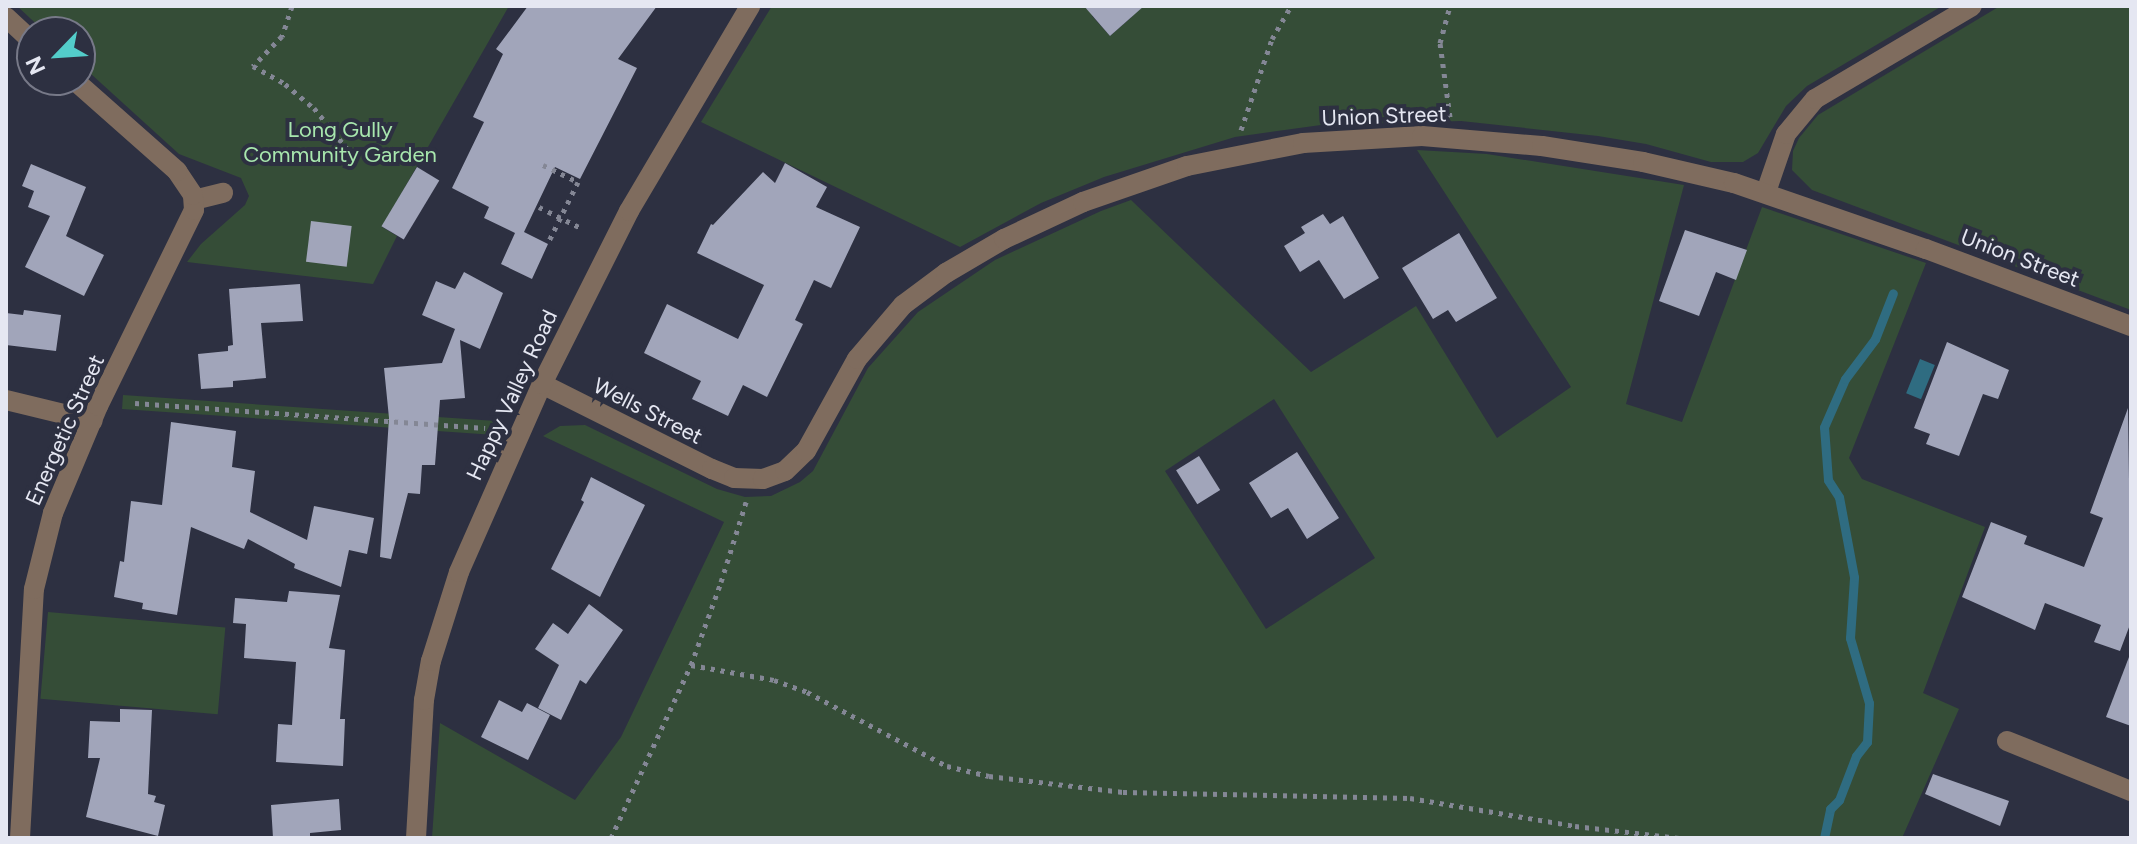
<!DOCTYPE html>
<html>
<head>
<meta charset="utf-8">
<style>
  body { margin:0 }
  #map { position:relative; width:2137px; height:844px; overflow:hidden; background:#2d3041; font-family:Figtree,sans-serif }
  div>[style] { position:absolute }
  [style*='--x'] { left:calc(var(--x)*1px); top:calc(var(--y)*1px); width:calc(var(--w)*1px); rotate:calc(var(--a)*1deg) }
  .green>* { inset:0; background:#354d37; transform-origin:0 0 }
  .water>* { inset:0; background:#2f6c81; transform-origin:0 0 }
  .stream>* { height:9px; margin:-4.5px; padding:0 4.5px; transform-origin:4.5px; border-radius:4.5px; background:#2f6c81 }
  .building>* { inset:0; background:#a1a5ba; transform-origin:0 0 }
  .path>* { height:5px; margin-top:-2.5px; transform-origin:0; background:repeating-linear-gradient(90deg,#848795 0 4px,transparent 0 10px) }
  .minor>* { height:20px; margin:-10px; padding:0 10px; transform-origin:10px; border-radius:10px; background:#7f6c5e }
  .tertiary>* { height:20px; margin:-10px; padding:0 10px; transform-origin:10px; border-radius:10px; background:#7f6c5e }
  span { translate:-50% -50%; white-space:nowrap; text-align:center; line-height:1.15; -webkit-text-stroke:8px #2d3041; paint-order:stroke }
  .street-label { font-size:22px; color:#e5e7f2 }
  .park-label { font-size:22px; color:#a8e7ae }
  .frame { position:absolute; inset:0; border:8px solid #e5e7f2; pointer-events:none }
  .north { position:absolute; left:16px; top:16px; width:80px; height:80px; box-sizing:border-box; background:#2d3041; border:2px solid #777988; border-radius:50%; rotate:245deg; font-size:22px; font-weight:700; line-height:32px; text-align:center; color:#e5e7f2 }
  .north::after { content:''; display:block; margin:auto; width:28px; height:36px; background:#53cdca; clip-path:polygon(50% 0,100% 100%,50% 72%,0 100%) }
</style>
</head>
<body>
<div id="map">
  <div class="green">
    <div style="clip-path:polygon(17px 6px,509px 6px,382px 227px,397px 236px,373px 284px,187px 262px,201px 244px,245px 205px,249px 196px,241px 178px,179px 154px,80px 64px,80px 32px,45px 32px)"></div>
    <div style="clip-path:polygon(772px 6px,1084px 6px,1089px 11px,1103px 6px,1092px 16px,1110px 36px,1133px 16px,1125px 6px,1942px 6px,1807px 86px,1786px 106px,1758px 153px,1743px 162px,1711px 162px,1646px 144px,1598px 136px,1461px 121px,1321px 125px,1235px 137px,1104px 177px,1041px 203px,960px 247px,701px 122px)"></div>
    <div style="clip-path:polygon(2000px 6px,2131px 6px,2131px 310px,1812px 190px,1792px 170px,1793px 151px,1799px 138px,1818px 115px)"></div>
    <div style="clip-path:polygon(evenodd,1417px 150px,1487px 154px,1684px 185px,1626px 404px,1682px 422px,1762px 207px,1926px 263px,1849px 458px,1862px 479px,1985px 527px,1923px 693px,1959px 709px,1902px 838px,432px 838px,440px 723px,575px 800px,621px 737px,724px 522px,543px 436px,560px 426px,585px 425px,717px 489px,745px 497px,771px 496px,800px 482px,813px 471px,868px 368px,918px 312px,995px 260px,1101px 211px,1131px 200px,1311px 372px,1416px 306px,1497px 438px,1571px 387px,1417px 150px,1274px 399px,1375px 558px,1266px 629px,1165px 471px,1274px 399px)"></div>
    <div style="left:123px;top:395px;width:381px;height:14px;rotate:4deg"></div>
    <div style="left:48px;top:612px;width:178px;height:87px;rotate:5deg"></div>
  </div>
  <div class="water">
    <div style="left:1920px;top:359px;width:16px;height:37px;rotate:22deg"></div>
  </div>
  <div class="stream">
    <div style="--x:1824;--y:838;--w:30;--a:-78"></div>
    <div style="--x:1830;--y:809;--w:13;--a:-45"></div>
    <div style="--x:1839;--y:800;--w:47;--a:-68.9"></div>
    <div style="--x:1856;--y:756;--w:18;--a:-52"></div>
    <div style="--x:1867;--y:742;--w:39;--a:-87"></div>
    <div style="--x:1869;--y:703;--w:68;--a:-106.3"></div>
    <div style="--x:1850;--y:638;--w:61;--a:-86.2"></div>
    <div style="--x:1854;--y:577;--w:81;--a:-100.6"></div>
    <div style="--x:1839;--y:497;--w:20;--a:-123"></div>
    <div style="--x:1828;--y:480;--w:53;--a:-94.3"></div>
    <div style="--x:1824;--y:427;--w:52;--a:-66.4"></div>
    <div style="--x:1845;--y:379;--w:50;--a:-53.1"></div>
    <div style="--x:1875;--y:339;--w:49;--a:-68.6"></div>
  </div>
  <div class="building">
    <div style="clip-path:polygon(528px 6px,657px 6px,618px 59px,637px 68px,580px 179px,555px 167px,524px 232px,548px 244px,532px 279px,501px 264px,515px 233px,484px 218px,489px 207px,452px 188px,484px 122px,473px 117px,503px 54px,496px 49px)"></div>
    <div style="clip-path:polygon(1084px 6px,1144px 6px,1110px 36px)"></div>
    <div style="clip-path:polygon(785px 163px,827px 187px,816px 207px,860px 227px,831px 288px,814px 280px,795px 320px,803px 324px,767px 397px,743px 385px,728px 416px,692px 399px,701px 381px,644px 353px,667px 304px,738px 339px,764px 285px,697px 253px,711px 224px,713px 225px,763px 172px,775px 183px)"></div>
    <div style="clip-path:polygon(31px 164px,86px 187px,66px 236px,104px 255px,84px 296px,25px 267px,50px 216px,28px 207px,34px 191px,22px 186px)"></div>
    <div style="left:417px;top:167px;width:26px;height:69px;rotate:31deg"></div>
    <div style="clip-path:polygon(1323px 214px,1330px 224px,1343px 216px,1379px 278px,1344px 299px,1319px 260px,1300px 272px,1284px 246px,1305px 233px,1301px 227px)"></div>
    <div style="left:311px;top:221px;width:41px;height:41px;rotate:7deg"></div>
    <div style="clip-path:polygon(1685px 230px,1747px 250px,1736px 280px,1716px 272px,1699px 316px,1659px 301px)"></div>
    <div style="clip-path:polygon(1459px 233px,1497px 298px,1456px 322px,1448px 310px,1433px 319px,1402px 268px)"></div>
    <div style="clip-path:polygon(464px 272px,503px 293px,480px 349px,460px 340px,465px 398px,440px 400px,435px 465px,422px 465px,420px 494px,408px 493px,391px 559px,380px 557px,389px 418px,384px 368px,442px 363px,455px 329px,422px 315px,436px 281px,455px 289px)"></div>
    <div style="clip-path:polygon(300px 284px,303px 321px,261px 323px,266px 378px,233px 381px,233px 387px,201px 389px,198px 354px,228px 351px,228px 346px,233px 345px,229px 289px)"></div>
    <div style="clip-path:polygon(24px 310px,61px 315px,56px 351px,6px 345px,6px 313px,23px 315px)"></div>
    <div style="clip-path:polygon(1947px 342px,2009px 370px,1998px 399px,1983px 394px,1959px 456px,1926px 444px,1930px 434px,1914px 428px)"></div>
    <div style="clip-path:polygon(2128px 408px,2131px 622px,2120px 651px,2094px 642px,2101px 625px,2045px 603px,2035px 630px,1962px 597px,1991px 522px,2027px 536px,2024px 544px,2084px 567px,2103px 518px,2090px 513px)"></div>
    <div style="clip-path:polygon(171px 422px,236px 431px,232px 467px,255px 471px,250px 512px,307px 540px,314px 506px,374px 518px,367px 554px,349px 550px,341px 587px,294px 568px,295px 564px,248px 539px,244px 549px,191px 527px,177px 615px,142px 609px,143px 603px,114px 597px,120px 561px,124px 562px,131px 501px,162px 505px)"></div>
    <div style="clip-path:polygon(1297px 452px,1339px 518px,1307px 539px,1288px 508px,1271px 518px,1249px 483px)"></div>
    <div style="left:1199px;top:456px;width:40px;height:27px;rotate:58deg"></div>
    <div style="clip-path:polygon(591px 477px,645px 505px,600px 597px,551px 569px,584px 502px,581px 500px)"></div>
    <div style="clip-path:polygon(289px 591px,340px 595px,329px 648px,345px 650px,340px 719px,345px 719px,343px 766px,276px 762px,278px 724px,292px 725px,296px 662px,244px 658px,246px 624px,233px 623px,235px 598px,287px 602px)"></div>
    <div style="clip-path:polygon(589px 604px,623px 630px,586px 684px,580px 680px,561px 720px,538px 708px,559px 665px,535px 649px,553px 623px,568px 634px)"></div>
    <div style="clip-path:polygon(2129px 657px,2131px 657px,2131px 726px,2106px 717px)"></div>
    <div style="clip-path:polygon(499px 700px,522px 712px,527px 703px,550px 715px,528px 760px,481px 737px)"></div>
    <div style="clip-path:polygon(120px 709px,152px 710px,148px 794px,156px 796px,154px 802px,165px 805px,158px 836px,86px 817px,100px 758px,88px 758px,90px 721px,120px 722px)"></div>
    <div style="clip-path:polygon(1933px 774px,2009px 801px,2000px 826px,1925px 794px)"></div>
    <div style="clip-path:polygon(339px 799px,341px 830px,310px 833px,310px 838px,273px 838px,271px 805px)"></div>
  </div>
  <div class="path">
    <div style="--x:292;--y:6;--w:32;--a:108"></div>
    <div style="--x:282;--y:36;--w:42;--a:134"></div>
    <div style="--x:253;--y:66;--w:37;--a:29"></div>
    <div style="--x:285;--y:84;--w:38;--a:40"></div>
    <div style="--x:314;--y:108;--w:55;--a:50.9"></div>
    <div style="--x:1450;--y:117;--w:75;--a:-97.7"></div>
    <div style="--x:1440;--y:43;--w:38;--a:-75"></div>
    <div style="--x:1241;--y:130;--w:96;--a:-71.2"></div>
    <div style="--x:1272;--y:39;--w:38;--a:-60"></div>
    <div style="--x:543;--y:165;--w:39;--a:26"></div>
    <div style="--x:578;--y:182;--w:66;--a:116.2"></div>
    <div style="--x:539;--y:207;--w:47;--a:26.6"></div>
    <div style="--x:135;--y:403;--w:351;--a:4.1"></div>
    <div style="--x:691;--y:665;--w:84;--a:10.2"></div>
    <div style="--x:774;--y:680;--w:35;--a:20"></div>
    <div style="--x:807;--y:692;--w:158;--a:27.9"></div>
    <div style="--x:947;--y:766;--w:43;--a:13.4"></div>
    <div style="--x:989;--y:776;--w:135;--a:6.8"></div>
    <div style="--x:1123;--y:792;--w:287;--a:1.2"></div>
    <div style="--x:1410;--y:798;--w:167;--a:9.6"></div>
    <div style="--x:1575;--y:826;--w:107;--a:6.5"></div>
    <div style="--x:611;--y:838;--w:191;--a:-65.2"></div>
    <div style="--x:691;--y:665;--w:88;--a:-70.1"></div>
    <div style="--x:721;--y:582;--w:84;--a:-72.6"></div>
  </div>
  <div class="minor">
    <div style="--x:6;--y:17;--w:35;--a:43"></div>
    <div style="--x:1766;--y:192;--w:61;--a:-71"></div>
    <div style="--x:1786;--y:134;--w:45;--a:-50.4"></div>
    <div style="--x:1815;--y:99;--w:182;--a:-30.6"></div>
    <div style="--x:194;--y:200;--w:30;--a:-14"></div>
    <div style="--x:542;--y:384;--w:190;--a:26.6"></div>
    <div style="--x:712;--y:469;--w:24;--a:22"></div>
    <div style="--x:734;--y:478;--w:29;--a:2"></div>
    <div style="--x:763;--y:479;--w:23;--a:-20"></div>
    <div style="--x:785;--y:471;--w:29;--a:-44"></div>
    <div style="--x:806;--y:451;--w:105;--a:-61"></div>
    <div style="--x:857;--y:359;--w:71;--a:-49.6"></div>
    <div style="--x:903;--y:305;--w:54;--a:-36.7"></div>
    <div style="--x:946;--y:273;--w:67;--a:-30.4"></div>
    <div style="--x:1004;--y:239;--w:87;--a:-25.1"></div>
    <div style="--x:1083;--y:202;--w:110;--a:-19.1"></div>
    <div style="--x:1187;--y:166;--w:118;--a:-11.2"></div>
    <div style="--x:1303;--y:143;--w:119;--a:-3.4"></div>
    <div style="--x:1422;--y:136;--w:120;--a:4.8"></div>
    <div style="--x:1542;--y:146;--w:102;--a:9"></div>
    <div style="--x:1643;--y:162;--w:93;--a:13"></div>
    <div style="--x:1734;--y:183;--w:203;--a:19"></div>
    <div style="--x:1926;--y:249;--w:219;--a:20.6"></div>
    <div style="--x:6;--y:400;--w:89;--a:13.7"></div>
    <div style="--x:2007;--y:741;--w:134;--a:22"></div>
    <div style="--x:20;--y:838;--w:249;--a:-86.8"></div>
    <div style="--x:34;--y:589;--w:78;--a:-76"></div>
    <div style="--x:53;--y:513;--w:116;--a:-67.2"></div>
    <div style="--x:98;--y:406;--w:218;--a:-63.9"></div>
    <div style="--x:194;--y:210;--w:15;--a:-94"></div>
    <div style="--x:193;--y:195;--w:29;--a:-124"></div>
    <div style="--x:177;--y:171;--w:137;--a:-138.5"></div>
  </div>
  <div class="tertiary">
    <div style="--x:416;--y:838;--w:138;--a:-86.7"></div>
    <div style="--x:424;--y:700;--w:40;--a:-80"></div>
    <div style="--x:431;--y:661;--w:93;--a:-72.5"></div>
    <div style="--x:459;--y:572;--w:206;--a:-66.2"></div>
    <div style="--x:542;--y:384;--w:194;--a:-63.3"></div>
    <div style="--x:629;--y:211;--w:238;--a:-59.4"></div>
  </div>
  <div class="street-label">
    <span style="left:1384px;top:116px;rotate:-2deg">Union Street</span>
    <span style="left:2020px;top:258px;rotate:21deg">Union Street</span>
    <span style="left:512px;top:395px;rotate:-65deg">Happy Valley Road</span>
    <span style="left:648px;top:411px;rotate:27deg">Wells Street</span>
    <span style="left:65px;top:430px;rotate:-66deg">Energetic Street</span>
  </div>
  <div class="park-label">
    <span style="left:340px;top:142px">Long Gully<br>Community Garden</span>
  </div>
  <div class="frame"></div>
  <div class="north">N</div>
</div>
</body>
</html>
